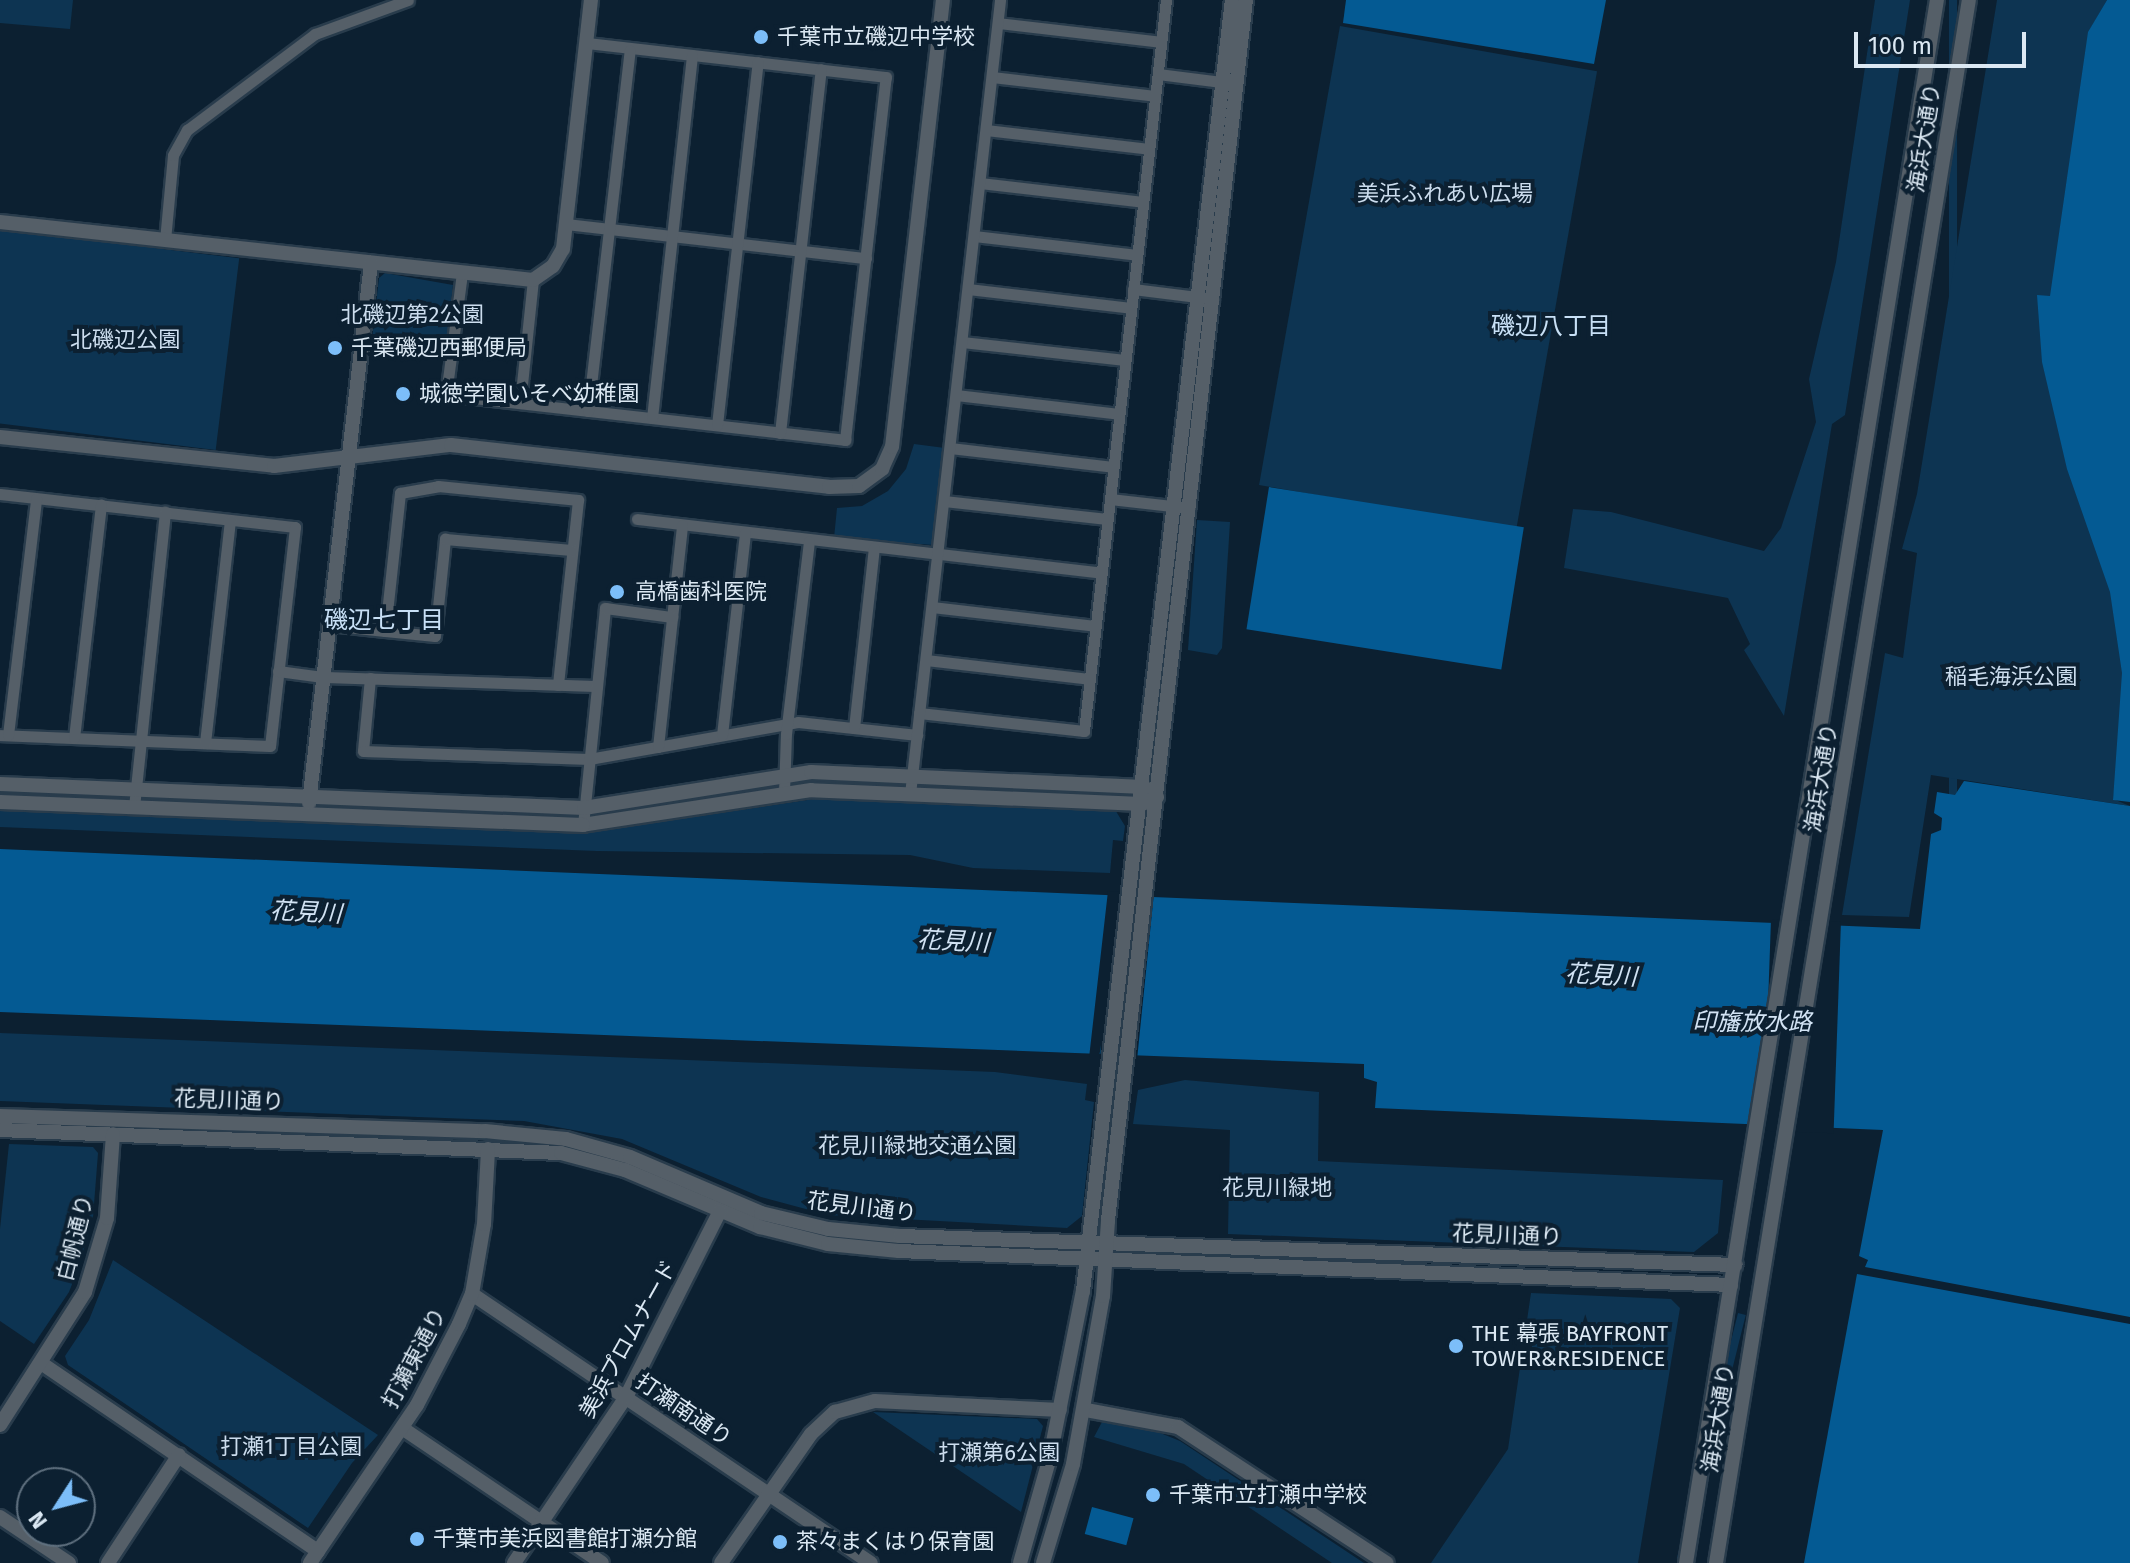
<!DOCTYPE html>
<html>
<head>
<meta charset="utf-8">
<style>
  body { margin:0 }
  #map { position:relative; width:2130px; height:1563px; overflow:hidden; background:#0c2031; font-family:"Fira Sans","Noto Sans JP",sans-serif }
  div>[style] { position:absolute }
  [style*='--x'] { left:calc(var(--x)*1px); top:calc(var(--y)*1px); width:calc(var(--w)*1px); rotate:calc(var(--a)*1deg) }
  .green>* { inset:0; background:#0d3452; transform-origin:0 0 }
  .water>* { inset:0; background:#045a93; transform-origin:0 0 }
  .pier>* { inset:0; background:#0c2031; transform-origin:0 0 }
  .roads { filter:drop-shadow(2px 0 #293c4c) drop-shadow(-2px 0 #293c4c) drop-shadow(0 2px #293c4c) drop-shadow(0 -2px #293c4c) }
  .minor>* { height:11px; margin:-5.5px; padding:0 5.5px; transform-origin:5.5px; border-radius:5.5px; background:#555f68 }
  .tertiary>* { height:14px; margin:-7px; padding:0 7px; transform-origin:7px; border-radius:7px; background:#555f68 }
  .dots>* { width:22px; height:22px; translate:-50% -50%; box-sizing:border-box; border:4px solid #0c2031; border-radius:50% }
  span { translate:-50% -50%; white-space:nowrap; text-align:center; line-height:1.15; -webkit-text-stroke:8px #0c2031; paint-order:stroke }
  .poi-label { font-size:22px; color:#dbe8f3 }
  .left { translate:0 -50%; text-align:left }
  .street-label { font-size:22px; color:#dbe8f3 }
  .park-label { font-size:22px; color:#cde }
  .neighbourhood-label { font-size:24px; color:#c8e0f6 }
  .water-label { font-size:24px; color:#d2e3f4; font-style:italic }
  .north { position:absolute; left:16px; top:1467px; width:80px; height:80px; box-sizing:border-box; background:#0c2031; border:2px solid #5f707f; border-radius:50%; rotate:234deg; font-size:22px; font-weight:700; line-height:32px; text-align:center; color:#dbe8f3 }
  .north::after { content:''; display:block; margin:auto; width:28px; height:36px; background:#7cbef9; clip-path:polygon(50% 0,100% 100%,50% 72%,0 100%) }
  .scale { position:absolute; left:1854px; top:32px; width:172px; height:36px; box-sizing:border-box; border:4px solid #dbe8f3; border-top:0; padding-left:10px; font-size:24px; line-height:28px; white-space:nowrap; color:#dbe8f3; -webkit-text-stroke:6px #0c2031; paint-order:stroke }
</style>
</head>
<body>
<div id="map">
  <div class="green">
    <div style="clip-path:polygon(0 0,73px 0,70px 29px,0 23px)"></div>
    <div style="clip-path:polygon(1875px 0,1910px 0,1845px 415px,1832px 424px,1784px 716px,1744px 650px,1750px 644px,1728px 598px,1564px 568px,1573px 509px,1611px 512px,1764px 551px,1781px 528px,1816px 422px,1809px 379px,1836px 262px)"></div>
    <div style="left:1949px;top:0;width:8px;height:888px"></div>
    <div style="clip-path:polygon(1997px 0,2107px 0,2089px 31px,2130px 0,2130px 667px,2113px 799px,2130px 806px,1931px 775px,1909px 917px,1842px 915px,1885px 653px,1903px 658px,1917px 553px,1902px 549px,1917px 494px)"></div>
    <div style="left:1340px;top:26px;width:261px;height:466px;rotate:10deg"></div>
    <div style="left:0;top:229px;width:241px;height:193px;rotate:7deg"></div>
    <div style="clip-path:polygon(385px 273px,453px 285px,445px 357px,371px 348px,379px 278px)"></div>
    <div style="clip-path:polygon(914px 444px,945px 448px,934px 545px,834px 538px,837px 508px,862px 506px,888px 491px,906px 469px)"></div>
    <div style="clip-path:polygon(1197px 520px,1230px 522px,1222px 648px,1217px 655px,1188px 650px)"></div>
    <div style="clip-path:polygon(0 790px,114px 794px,116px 797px,0 795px)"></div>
    <div style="clip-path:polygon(814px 799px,1114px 808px,1125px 826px,1123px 841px,1113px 840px,1110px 873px,973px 868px,910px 855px,597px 851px,0 827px,0 806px,599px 831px)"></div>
    <div style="clip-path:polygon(329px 802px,566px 814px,329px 808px)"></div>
    <div style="clip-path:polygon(0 1033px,995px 1072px,1087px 1084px,1085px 1100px,1094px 1102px,1082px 1216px,1067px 1228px,828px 1215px,761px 1197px,622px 1139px,524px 1121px,0 1101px)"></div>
    <div style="clip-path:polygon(1185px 1080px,1319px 1092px,1318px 1161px,1723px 1180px,1718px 1233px,1694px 1252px,1228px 1234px,1230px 1130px,1133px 1124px,1138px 1090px)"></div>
    <div style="clip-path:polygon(9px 1144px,93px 1147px,98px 1153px,93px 1217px,79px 1266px,69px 1292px,34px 1344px,0 1321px,0 1229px)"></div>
    <div style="clip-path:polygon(113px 1260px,378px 1435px,352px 1463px,308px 1528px,68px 1365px,65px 1356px,89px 1320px)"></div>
    <div style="clip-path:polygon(1531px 1293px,1671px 1299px,1680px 1308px,1638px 1563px,1431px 1563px,1508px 1449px)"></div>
    <div style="left:1738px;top:1313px;width:8px;height:253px;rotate:14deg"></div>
    <div style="clip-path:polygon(873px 1412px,1037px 1419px,1043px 1426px,1021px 1512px)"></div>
    <div style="clip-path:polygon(1102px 1422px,1148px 1428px,1180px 1441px,1364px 1563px,1332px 1563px,1184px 1464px,1094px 1437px)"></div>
  </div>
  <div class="water">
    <div style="clip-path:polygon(1346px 0,1606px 0,1594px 64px,1343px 23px)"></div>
    <div style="clip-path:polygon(2107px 0,2130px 0,2130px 802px,2113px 800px,2122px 673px,2110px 592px,2067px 469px,2042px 362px,2037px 295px,2050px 296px,2088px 32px)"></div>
    <div style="left:1269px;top:487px;width:258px;height:144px;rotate:9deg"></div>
    <div style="clip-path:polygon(1964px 781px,2130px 806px,2130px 1317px,1865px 1267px,1868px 1260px,1859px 1256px,1883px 1130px,1375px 1108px,1377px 1082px,1364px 1078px,1364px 1064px,0 1012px,0 849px,1920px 929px,1931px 834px,1941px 830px,1942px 818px,1934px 813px,1937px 792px,1955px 795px)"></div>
    <div style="clip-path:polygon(1857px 1274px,2130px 1324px,2130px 1563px,1804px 1563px)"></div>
    <div style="left:1092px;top:1507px;width:43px;height:28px;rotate:15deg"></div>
  </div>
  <div class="pier">
    <div style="clip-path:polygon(1108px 891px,1154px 893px,1137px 1060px,1100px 1058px,1101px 1045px,1099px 1058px,1089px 1058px)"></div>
    <div style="left:1771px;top:919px;width:70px;height:212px;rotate:2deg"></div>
  </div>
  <div class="roads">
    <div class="minor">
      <div style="--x:998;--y:23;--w:164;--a:6.6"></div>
      <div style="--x:1158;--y:74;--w:72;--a:7.2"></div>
      <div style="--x:992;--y:77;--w:164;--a:6.6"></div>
      <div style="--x:986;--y:130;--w:164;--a:6.6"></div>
      <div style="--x:980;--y:183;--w:164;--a:6.6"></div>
      <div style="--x:566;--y:224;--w:302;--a:6.5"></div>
      <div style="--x:974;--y:236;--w:164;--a:6.6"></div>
      <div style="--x:165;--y:240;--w:85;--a:-84.6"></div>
      <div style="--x:173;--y:155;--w:29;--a:-61"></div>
      <div style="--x:187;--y:130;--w:160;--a:-36.9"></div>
      <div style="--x:315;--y:34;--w:99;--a:-20.1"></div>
      <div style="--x:462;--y:273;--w:123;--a:97.5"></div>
      <div style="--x:446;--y:395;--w:402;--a:6.4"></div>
      <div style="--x:845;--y:440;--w:365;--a:-83.6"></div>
      <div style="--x:886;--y:77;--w:302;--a:-173.5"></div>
      <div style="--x:968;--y:289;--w:164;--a:6.6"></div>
      <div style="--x:1133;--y:289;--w:81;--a:7.1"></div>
      <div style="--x:962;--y:342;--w:164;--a:6.3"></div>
      <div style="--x:956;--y:395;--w:164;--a:6.6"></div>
      <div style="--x:520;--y:403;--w:124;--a:-84"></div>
      <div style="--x:588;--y:411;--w:363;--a:-83.4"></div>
      <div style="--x:652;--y:418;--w:365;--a:-83.7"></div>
      <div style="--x:717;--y:425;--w:365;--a:-83.6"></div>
      <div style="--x:780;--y:433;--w:366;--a:-83.6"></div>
      <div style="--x:950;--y:448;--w:164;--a:6.6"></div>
      <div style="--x:0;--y:494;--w:297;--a:6.4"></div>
      <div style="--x:295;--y:527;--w:220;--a:96.5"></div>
      <div style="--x:270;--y:746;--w:270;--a:-177.7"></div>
      <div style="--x:1110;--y:499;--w:80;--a:6.5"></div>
      <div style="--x:944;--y:501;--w:164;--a:6.3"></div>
      <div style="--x:637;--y:519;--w:467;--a:6.6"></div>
      <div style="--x:932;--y:607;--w:164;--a:6.6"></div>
      <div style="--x:329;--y:625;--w:56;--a:6.1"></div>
      <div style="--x:385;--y:631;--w:139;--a:-83.8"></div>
      <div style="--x:400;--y:493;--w:39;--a:-10"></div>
      <div style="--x:438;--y:486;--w:141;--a:5.7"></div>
      <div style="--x:578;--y:500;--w:186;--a:96.2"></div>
      <div style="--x:385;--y:631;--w:50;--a:5.7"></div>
      <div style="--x:435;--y:636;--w:98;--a:-84.1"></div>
      <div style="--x:445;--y:539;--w:127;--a:5"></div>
      <div style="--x:926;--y:660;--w:164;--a:6.6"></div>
      <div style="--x:278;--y:671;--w:45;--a:7.6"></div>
      <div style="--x:323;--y:677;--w:274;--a:1.9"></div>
      <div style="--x:370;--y:678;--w:73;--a:95.5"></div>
      <div style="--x:363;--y:751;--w:226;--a:2"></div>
      <div style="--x:589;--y:759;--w:212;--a:-10"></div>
      <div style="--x:798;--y:722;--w:120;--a:6.2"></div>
      <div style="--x:919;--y:713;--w:166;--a:6.2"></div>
      <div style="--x:1084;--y:731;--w:736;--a:-83.6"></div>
      <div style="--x:854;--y:728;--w:181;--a:-83.7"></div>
      <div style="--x:8;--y:735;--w:238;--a:-83.2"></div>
      <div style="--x:722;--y:735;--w:203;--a:-83.5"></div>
      <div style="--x:74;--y:738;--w:235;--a:-83.4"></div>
      <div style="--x:205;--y:743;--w:224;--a:-83.6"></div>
      <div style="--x:658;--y:747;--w:223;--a:-83.8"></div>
      <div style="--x:784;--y:793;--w:59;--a:-88.1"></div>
      <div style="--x:786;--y:734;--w:194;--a:-83.2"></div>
      <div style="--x:910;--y:794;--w:799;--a:-83.53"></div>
      <div style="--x:134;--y:807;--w:297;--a:-84"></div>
      <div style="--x:583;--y:825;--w:218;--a:-84.2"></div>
      <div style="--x:605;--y:608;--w:68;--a:7.7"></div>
    </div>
    <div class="tertiary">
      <div style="--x:0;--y:222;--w:536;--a:6.21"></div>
      <div style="--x:533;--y:280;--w:24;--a:-35"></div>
      <div style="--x:553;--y:266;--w:20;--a:-60"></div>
      <div style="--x:563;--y:249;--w:251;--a:-83.6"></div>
      <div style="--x:0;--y:437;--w:276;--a:6"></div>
      <div style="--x:274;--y:466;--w:178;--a:-6.8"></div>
      <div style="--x:451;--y:445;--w:380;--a:6.3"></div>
      <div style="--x:829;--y:487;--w:30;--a:-2"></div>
      <div style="--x:859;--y:486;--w:29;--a:-36"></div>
      <div style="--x:882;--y:469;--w:24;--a:-66"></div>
      <div style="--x:892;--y:447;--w:450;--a:-83.5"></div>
      <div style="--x:0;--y:784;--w:584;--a:2.35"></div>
      <div style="--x:584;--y:808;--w:230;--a:-9"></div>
      <div style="--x:811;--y:772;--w:333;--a:2.6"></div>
      <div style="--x:1144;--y:787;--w:16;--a:38"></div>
      <div style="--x:1157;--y:797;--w:17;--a:155"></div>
      <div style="--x:1142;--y:804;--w:331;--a:-177.6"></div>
      <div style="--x:811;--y:790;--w:231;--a:171.3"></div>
      <div style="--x:583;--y:825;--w:583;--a:-177.74"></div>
      <div style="--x:309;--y:803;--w:544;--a:-83.45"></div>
      <div style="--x:0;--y:1116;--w:485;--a:1.8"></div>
      <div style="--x:485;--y:1131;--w:81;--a:5.6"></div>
      <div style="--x:566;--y:1139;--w:66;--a:15.7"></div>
      <div style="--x:630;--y:1157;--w:142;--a:23.1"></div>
      <div style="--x:761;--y:1213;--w:69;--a:13.4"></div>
      <div style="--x:828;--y:1229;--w:72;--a:5.6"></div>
      <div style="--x:900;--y:1236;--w:836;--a:1.99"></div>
      <div style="--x:0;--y:1130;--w:561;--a:2.35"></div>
      <div style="--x:561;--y:1153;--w:66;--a:14.9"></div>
      <div style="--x:625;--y:1170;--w:147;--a:22.9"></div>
      <div style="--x:760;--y:1227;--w:70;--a:14"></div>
      <div style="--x:828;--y:1244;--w:71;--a:5.6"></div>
      <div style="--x:899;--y:1251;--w:833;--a:2.34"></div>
      <div style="--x:472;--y:1294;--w:481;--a:34"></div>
      <div style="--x:41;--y:1363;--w:335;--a:34.2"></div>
      <div style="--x:1086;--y:1410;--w:94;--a:10.5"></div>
      <div style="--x:1178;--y:1427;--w:249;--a:33.1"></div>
      <div style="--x:0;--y:1425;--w:158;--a:-57.4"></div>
      <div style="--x:85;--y:1292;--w:77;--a:-73.4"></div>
      <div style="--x:107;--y:1218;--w:84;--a:-85.9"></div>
      <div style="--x:402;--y:1428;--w:241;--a:34"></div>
      <div style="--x:0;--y:1517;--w:83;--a:33.7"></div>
      <div style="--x:108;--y:1563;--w:129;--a:-56.7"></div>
      <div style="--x:310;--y:1563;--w:191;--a:-55.9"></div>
      <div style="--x:417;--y:1405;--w:91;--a:-62.6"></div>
      <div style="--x:459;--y:1324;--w:33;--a:-67"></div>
      <div style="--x:472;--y:1294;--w:71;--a:-80.3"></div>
      <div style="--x:484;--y:1224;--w:75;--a:-86.9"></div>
      <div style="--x:514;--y:1563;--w:200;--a:-56"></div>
      <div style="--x:626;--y:1397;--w:208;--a:-63.2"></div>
      <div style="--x:721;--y:1563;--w:157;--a:-55.1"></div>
      <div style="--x:811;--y:1434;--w:33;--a:-43"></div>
      <div style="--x:835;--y:1412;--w:41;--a:-15.4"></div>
      <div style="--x:875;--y:1401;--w:185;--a:2.8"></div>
      <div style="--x:1020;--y:1563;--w:110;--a:-74.2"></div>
      <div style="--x:1050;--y:1457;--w:169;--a:-78.8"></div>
      <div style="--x:1083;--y:1291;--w:1300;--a:-83.42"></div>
      <div style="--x:1043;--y:1563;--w:103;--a:-73.1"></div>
      <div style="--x:1073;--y:1464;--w:171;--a:-79.9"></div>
      <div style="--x:1103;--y:1296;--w:76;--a:-86.2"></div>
      <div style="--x:1108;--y:1220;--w:1228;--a:-83.55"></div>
      <div style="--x:1686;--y:1563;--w:1583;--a:-80.88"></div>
      <div style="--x:1716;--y:1563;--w:1583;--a:-80.81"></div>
    </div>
  </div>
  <div class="dots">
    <div style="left:761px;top:37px;background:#7cbef9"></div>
    <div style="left:335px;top:348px;background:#7cbef9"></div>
    <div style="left:403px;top:394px;background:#7cbef9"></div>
    <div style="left:617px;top:592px;background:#7cbef9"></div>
    <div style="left:1456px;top:1346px;background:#7cbef9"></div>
    <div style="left:1153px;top:1495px;background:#7cbef9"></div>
    <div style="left:417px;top:1539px;background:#7cbef9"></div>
    <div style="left:780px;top:1542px;background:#7cbef9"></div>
  </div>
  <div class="poi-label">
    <span class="left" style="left:777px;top:37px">千葉市立磯辺中学校</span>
    <span class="left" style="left:351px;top:348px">千葉磯辺西郵便局</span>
    <span class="left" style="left:419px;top:394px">城徳学園いそべ幼稚園</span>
    <span class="left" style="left:635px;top:592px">高橋歯科医院</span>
    <span class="left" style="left:1472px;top:1346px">THE 幕張 BAYFRONT<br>TOWER&amp;RESIDENCE</span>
    <span class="left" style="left:1169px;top:1495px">千葉市立打瀬中学校</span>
    <span class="left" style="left:433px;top:1539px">千葉市美浜図書館打瀬分館</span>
    <span class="left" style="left:796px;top:1542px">茶々まくはり保育園</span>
  </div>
  <div class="street-label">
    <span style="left:1924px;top:138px;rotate:-81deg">海浜大通り</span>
    <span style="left:1821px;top:778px;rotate:-81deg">海浜大通り</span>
    <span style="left:229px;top:1100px;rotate:2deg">花見川通り</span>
    <span style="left:862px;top:1207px;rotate:7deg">花見川通り</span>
    <span style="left:1507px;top:1235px;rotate:2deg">花見川通り</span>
    <span style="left:75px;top:1238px;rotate:-76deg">白帆通り</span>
    <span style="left:628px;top:1339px;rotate:-61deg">美浜プロムナード</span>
    <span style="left:414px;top:1358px;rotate:-62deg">打瀬東通り</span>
    <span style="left:684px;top:1410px;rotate:34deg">打瀬南通り</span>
    <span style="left:1718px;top:1418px;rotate:-81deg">海浜大通り</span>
  </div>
  <div class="park-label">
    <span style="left:1445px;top:194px">美浜ふれあい広場</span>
    <span style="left:412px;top:315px">北磯辺第2公園</span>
    <span style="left:125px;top:340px">北磯辺公園</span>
    <span style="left:2011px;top:677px">稲毛海浜公園</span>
    <span style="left:917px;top:1146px">花見川緑地交通公園</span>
    <span style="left:1277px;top:1188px">花見川緑地</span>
    <span style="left:291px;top:1447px">打瀬1丁目公園</span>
    <span style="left:999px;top:1453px">打瀬第6公園</span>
  </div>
  <div class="neighbourhood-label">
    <span style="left:1551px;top:327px">磯辺八丁目</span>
    <span style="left:384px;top:621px">磯辺七丁目</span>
  </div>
  <div class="water-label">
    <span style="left:306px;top:913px;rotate:3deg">花見川</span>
    <span style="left:953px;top:942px;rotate:3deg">花見川</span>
    <span style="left:1601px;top:976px;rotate:3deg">花見川</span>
    <span style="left:1752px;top:1023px">印旛放水路</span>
  </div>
  <div class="north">N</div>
  <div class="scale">100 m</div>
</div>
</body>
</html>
